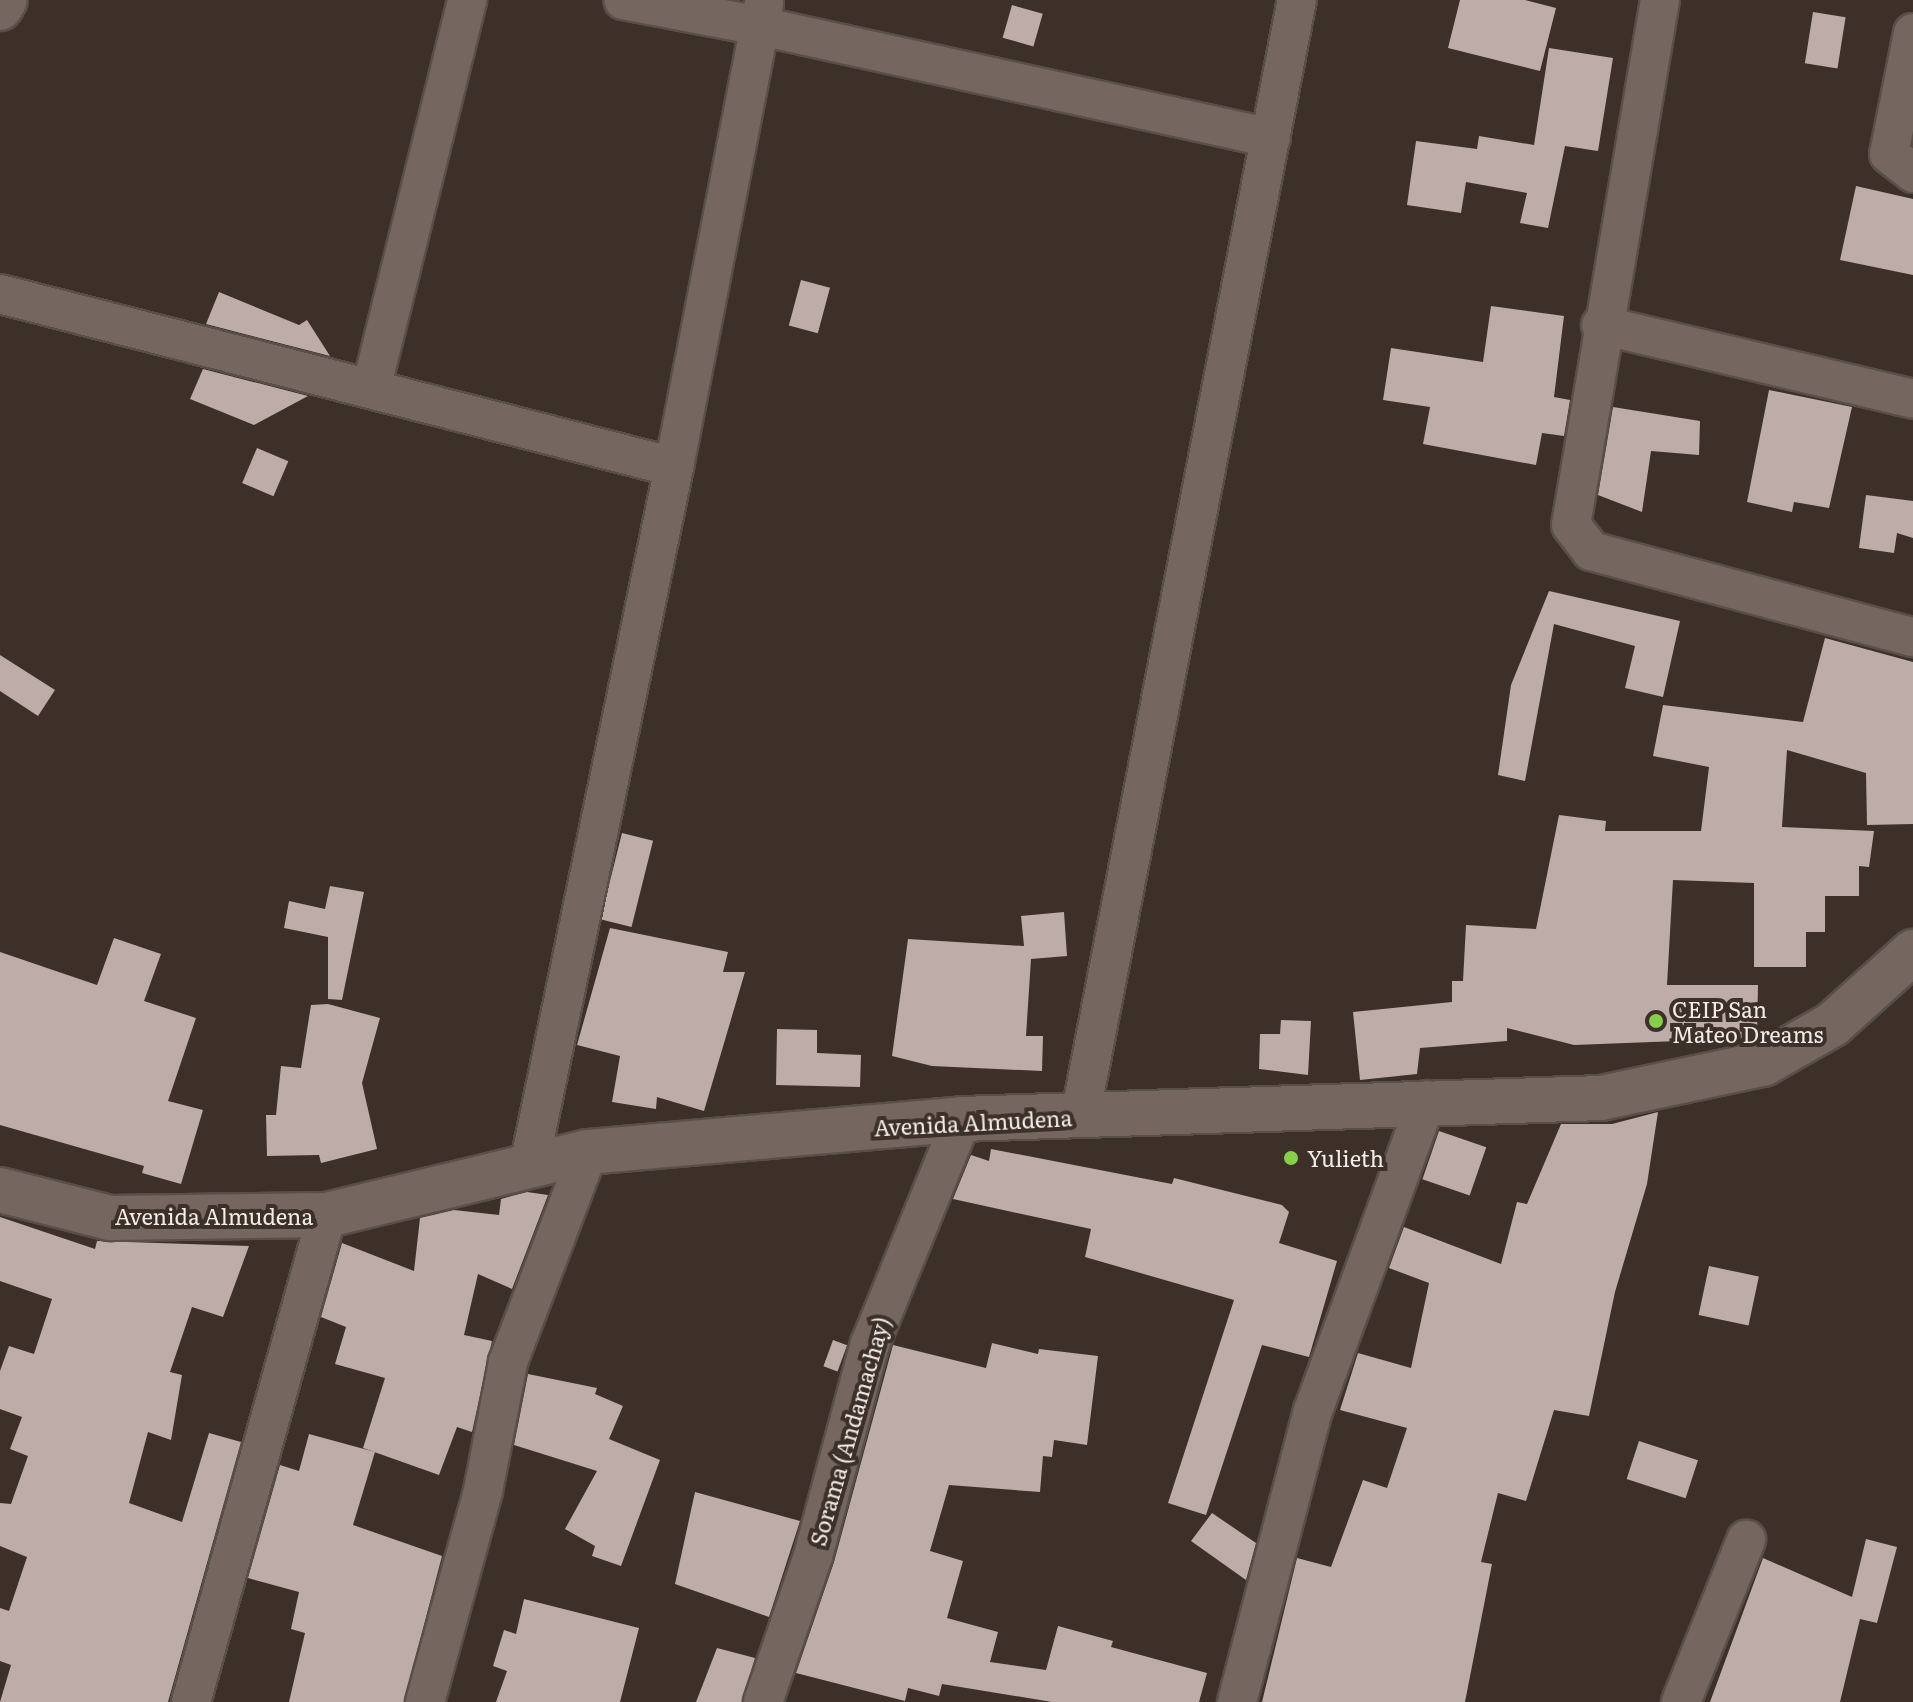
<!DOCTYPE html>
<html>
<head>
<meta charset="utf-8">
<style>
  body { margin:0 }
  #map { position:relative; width:1913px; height:1702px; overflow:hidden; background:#3c3029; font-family:Literata,serif }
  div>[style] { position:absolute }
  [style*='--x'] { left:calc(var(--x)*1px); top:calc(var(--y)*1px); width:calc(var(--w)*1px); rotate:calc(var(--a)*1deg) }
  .building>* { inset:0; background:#bdaca7; transform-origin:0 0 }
  .roads { filter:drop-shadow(2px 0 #594f49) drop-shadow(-2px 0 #594f49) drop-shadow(0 2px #594f49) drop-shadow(0 -2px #594f49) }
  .street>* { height:38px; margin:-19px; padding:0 19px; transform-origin:19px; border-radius:19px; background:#75675f }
  .secondary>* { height:44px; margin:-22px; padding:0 22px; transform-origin:22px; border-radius:22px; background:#75675f }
  .dots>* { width:22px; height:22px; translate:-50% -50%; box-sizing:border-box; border:4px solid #3c3029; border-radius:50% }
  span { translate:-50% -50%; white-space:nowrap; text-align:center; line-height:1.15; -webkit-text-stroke:8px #3c3029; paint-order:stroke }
  .poi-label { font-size:22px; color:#f4ece8 }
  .left { translate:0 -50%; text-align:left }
  .street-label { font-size:22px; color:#f4ece8 }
</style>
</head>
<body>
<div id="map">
  <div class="building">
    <div style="clip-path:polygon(1460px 0,1525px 0,1556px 8px,1540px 71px,1448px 48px)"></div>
    <div style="left:1012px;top:5px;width:32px;height:34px;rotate:16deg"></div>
    <div style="left:1813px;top:12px;width:33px;height:52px;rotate:9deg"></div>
    <div style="clip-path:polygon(1549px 48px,1613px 58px,1598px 151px,1565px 146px,1548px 228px,1520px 223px,1527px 193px,1466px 182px,1461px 213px,1407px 205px,1416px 141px,1477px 149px,1479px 136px,1534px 145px)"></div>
    <div style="clip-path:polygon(1856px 186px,1913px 199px,1913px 275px,1840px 260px)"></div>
    <div style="left:801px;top:280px;width:30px;height:47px;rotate:15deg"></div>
    <div style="clip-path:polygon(219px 292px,299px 325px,307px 320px,330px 356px,206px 324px)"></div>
    <div style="clip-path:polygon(1491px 306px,1564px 316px,1554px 397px,1570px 400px,1564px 436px,1542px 433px,1536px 465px,1423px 444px,1430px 407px,1383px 400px,1391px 348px,1483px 362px)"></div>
    <div style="clip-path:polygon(203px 369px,308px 396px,254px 425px,190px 399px)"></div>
    <div style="clip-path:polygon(1769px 390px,1852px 407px,1829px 508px,1794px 502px,1792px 512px,1747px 502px)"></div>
    <div style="clip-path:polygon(1613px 407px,1700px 421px,1699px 455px,1651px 451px,1642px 512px,1598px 495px)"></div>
    <div style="left:257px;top:448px;width:34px;height:38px;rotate:23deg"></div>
    <div style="clip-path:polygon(1866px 495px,1913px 501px,1913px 538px,1897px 533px,1894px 553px,1859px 548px)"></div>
    <div style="clip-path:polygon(1549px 591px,1680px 621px,1663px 697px,1625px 688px,1635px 646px,1554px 624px,1525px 781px,1498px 775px,1511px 685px)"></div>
    <div style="clip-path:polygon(1825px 638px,1913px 662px,1913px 824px,1867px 825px,1866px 773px,1787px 750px,1782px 827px,1874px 831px,1869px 867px,1859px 866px,1859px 896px,1825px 896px,1825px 932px,1806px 932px,1806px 967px,1754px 967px,1754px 883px,1673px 880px,1667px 985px,1758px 985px,1757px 1038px,1574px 1045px,1507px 1028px,1507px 1041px,1420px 1048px,1417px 1074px,1360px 1080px,1353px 1012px,1452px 1002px,1452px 981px,1463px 981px,1466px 925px,1536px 929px,1559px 815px,1606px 821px,1605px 831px,1701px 831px,1709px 767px,1653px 756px,1663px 705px,1803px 722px)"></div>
    <div style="clip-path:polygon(0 655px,55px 690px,38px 716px,0 691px)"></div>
    <div style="left:622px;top:833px;width:32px;height:89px;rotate:14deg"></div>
    <div style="clip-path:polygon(330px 886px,364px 892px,342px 1000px,328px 999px,328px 937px,284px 928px,289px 901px,325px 909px)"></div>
    <div style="clip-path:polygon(1064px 912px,1067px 956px,1031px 959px,1026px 1036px,1043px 1036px,1042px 1071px,932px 1066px,892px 1056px,908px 939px,1024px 946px,1021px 916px)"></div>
    <div style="clip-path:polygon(610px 928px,728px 952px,723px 972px,745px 972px,704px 1111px,657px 1097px,656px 1109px,612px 1102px,620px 1056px,577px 1045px)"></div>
    <div style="clip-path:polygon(114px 938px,161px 954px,144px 1001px,196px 1018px,168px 1101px,203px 1110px,181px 1184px,142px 1173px,144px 1166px,0 1125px,0 952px,97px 985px)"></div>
    <div style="clip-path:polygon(328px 1004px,380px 1018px,362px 1083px,377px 1149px,321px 1163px,319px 1155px,267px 1156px,266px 1115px,276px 1115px,281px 1066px,301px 1068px,311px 1005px)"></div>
    <div style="clip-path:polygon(1281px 1020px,1311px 1021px,1308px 1075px,1259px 1069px,1260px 1034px,1280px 1034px)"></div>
    <div style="clip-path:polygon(777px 1029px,817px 1030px,817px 1053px,861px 1055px,860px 1087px,776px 1085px)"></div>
    <div style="clip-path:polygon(1658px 1112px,1647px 1184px,1615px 1292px,1589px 1416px,1554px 1410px,1526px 1501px,1498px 1493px,1481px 1562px,1492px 1564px,1465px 1702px,1262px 1702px,1297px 1558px,1331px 1567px,1363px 1480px,1387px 1488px,1407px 1428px,1340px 1410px,1358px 1353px,1411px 1368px,1429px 1283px,1389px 1268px,1404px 1227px,1501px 1264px,1517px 1202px,1527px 1204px,1561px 1124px,1612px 1124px)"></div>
    <div style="left:1439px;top:1131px;width:50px;height:51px;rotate:19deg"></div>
    <div style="clip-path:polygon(991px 1149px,1172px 1184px,1174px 1178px,1282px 1205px,1289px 1212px,1279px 1243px,1337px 1261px,1309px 1357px,1262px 1345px,1206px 1515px,1168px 1503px,1234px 1300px,1085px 1257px,1091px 1229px,953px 1199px,971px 1155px,989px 1161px)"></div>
    <div style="clip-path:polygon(527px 1192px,548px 1195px,512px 1289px,478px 1274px,464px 1335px,492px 1341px,472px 1432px,457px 1427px,439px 1475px,363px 1448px,385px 1378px,335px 1364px,346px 1327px,321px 1317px,342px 1243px,414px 1271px,420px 1218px,454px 1210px,499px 1215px,501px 1199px)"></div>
    <div style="clip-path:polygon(0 1217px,95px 1249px,97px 1241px,249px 1246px,223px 1317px,192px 1307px,170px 1372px,182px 1375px,171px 1440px,148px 1432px,129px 1503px,182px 1522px,209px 1433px,241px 1442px,168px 1702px,0 1702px,11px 1665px,0 1661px,0 1608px,9px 1611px,27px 1557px,0 1546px,0 1503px,11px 1504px,28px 1456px,10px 1449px,22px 1417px,0 1409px,0 1371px,9px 1346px,34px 1354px,52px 1299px,0 1281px)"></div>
    <div style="left:1709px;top:1266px;width:51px;height:50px;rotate:12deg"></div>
    <div style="left:833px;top:1340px;width:15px;height:28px;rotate:20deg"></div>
    <div style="clip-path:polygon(992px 1343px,1038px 1354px,1039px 1349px,1098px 1356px,1087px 1445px,1054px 1440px,1052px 1457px,1043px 1456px,1040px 1492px,949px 1485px,930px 1551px,963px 1561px,947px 1618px,998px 1632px,990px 1662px,1046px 1670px,1058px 1626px,1113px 1641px,1111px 1647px,1207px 1673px,1199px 1702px,1052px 1702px,942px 1684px,939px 1696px,908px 1688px,905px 1701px,796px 1673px,834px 1562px,893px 1345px,986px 1368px)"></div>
    <div style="clip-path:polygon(528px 1374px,597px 1388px,595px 1394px,623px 1406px,609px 1439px,660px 1460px,621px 1566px,592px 1556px,595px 1546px,565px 1529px,597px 1471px,514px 1445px)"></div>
    <div style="clip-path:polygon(309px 1434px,375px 1452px,353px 1525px,442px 1556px,404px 1702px,289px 1702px,305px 1633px,291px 1629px,299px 1592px,248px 1578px,280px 1465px,299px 1471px)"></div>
    <div style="left:1639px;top:1441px;width:62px;height:40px;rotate:18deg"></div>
    <div style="clip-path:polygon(695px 1492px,800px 1521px,769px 1617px,675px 1584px)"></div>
    <div style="clip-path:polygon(1212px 1513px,1256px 1543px,1246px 1580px,1191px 1541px)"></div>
    <div style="clip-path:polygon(1866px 1539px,1897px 1547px,1877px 1623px,1860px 1619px,1840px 1702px,1710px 1702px,1763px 1558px,1852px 1597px)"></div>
    <div style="clip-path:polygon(524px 1599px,639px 1628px,620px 1702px,496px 1702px,507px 1671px,493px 1666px,504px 1630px,516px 1634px)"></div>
    <div style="clip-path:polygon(717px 1648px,755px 1658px,742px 1702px,696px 1702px)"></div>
  </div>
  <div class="roads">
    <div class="street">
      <div style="--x:1660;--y:0;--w:532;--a:99.62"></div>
      <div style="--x:1571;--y:525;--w:33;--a:52"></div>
      <div style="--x:1591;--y:551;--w:333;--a:15"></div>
      <div style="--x:764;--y:3;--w:23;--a:100"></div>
      <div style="--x:760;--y:26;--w:523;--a:12.36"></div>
      <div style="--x:1913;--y:33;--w:123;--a:101.2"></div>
      <div style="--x:1889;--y:154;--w:31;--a:38"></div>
      <div style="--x:0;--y:294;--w:696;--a:14.4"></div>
      <div style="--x:674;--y:467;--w:449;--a:-79"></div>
      <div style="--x:760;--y:26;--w:139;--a:-169.3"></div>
      <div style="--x:1601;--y:325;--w:321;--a:13.3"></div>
      <div style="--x:371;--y:389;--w:401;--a:-76.1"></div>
      <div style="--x:1080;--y:1117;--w:1138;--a:-79.01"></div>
      <div style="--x:529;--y:1166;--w:714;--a:-78.28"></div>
      <div style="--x:191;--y:1702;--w:506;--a:-74.4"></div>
      <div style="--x:425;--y:1702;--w:219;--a:-74.6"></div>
      <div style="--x:483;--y:1491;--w:131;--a:-79"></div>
      <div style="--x:508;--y:1362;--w:225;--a:-69.1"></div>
      <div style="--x:763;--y:1702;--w:154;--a:-71.1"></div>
      <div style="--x:813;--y:1556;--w:220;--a:-75"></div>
      <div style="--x:870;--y:1344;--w:243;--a:-67.8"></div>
      <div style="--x:1237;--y:1702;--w:301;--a:-75.4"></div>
      <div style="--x:1313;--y:1411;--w:331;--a:-69.9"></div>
      <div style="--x:1681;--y:1702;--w:175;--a:-68.1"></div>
    </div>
    <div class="secondary">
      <div style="--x:0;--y:8;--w:9;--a:-58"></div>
      <div style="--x:0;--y:1190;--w:114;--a:14.3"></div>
      <div style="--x:110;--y:1218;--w:217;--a:-0.8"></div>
      <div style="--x:327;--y:1215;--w:268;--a:-13.6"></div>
      <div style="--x:588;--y:1152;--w:375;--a:-5"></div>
      <div style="--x:962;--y:1119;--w:639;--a:-1.88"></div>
      <div style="--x:1601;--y:1098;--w:166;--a:-11.9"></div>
      <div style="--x:1763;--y:1064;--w:81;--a:-29.7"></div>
      <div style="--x:1833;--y:1024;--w:108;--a:-42"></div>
    </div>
  </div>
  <div class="dots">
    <div style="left:1656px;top:1021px;background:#86cf4b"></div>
    <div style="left:1291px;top:1158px;background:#86cf4b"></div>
  </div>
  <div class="poi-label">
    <span class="left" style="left:1672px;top:1021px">CEIP San<br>Mateo Dreams</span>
    <span class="left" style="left:1307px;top:1158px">Yulieth</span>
  </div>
  <div class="street-label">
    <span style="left:973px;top:1122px;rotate:-3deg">Avenida Almudena</span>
    <span style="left:214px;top:1216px">Avenida Almudena</span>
    <span style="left:849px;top:1431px;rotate:-74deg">Sorama (Andamachay)</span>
  </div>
</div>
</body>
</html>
